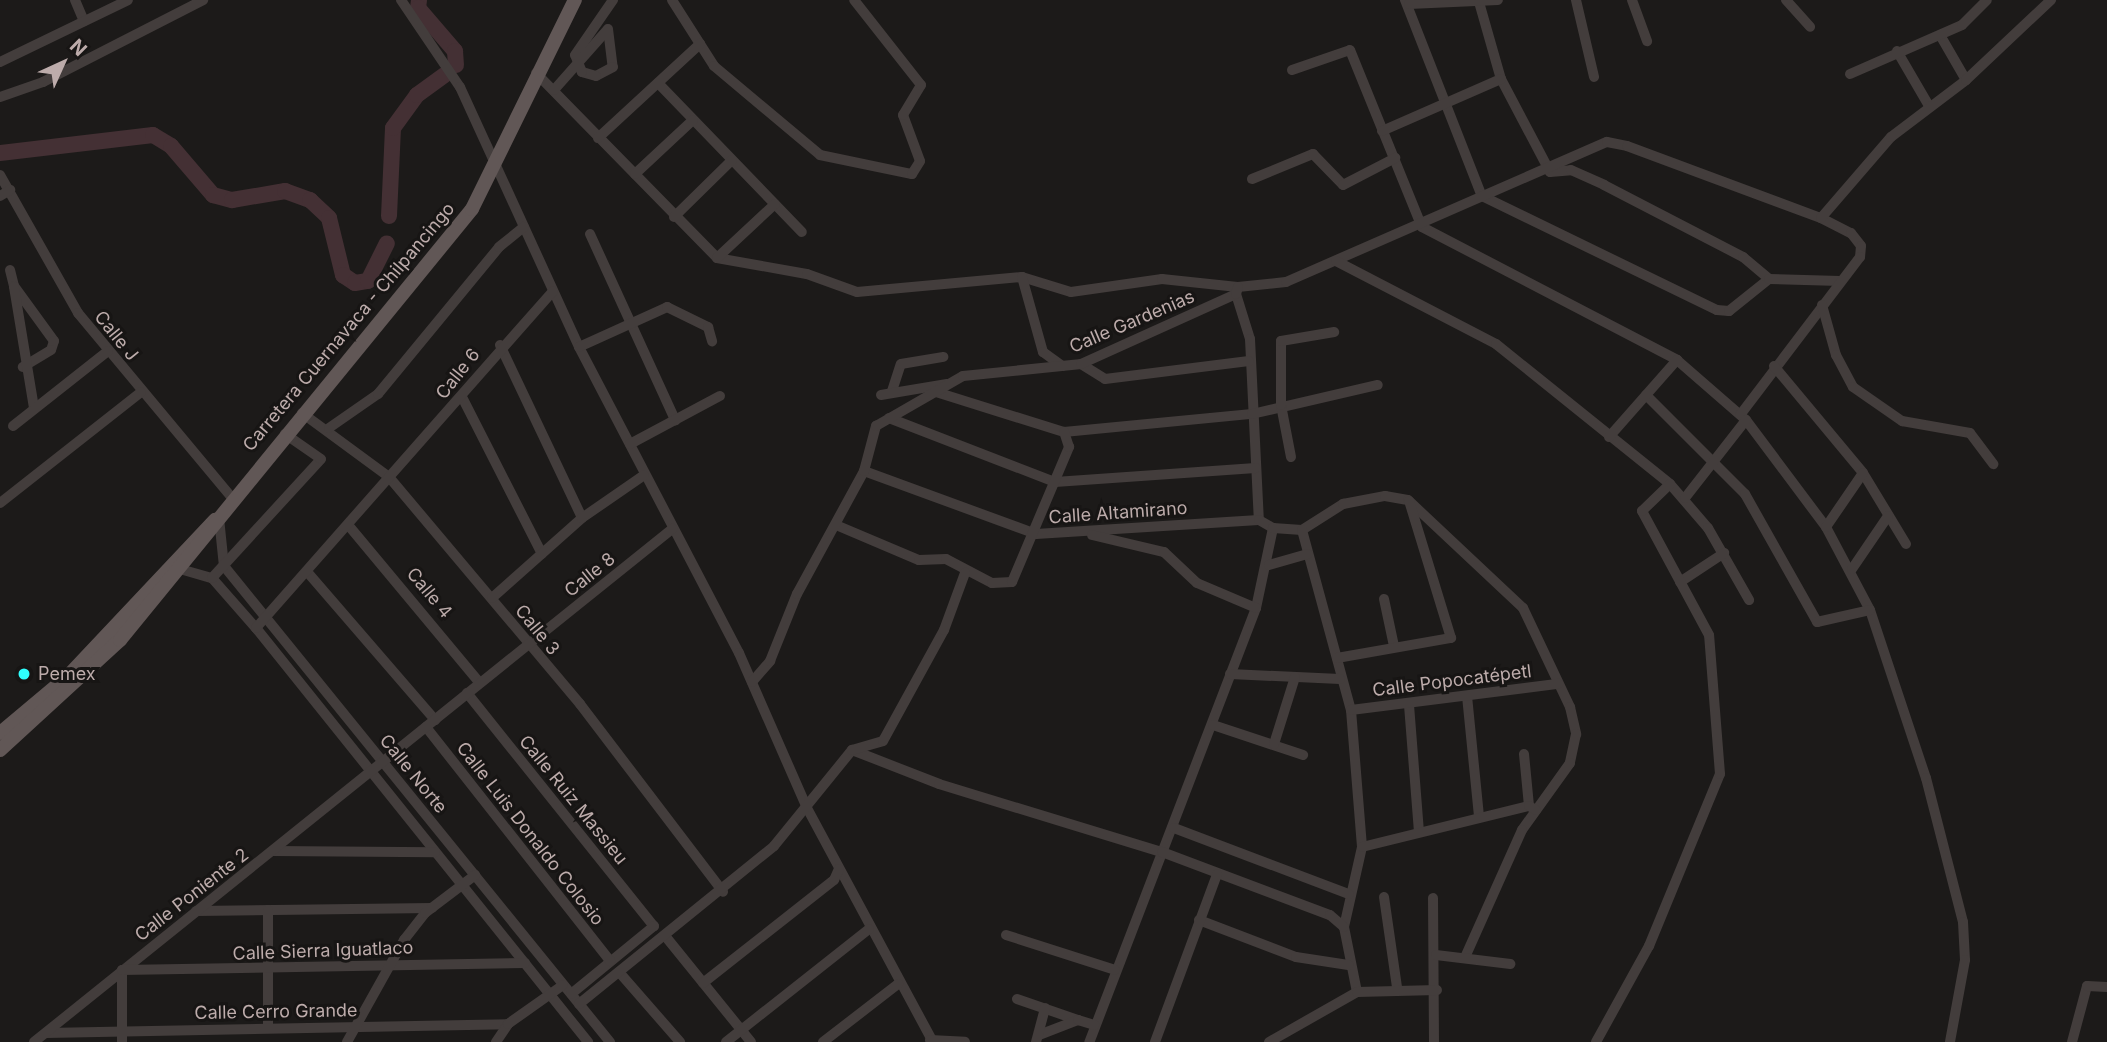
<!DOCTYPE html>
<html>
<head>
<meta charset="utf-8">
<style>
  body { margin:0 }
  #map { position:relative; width:2107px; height:1042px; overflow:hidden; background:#1c1a19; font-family:Inter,sans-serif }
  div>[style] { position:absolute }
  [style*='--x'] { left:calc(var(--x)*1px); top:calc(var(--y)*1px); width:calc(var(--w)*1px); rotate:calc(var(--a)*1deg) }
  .river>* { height:16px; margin:-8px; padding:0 8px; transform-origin:8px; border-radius:8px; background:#443034 }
  .minor>* { height:10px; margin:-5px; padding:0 5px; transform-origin:5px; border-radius:5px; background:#433d3c }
  .primary>* { height:14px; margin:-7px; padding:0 7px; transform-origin:7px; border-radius:7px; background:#615756 }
  .dots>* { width:19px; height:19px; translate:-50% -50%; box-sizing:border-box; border:4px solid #171514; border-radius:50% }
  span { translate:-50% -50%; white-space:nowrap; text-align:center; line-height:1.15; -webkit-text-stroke:6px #171514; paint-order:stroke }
  .street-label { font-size:18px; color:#bdacab }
  .poi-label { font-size:18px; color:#bdacab }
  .left { translate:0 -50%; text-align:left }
  .north { position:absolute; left:28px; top:28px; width:70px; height:70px; -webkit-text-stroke:5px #171514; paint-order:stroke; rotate:45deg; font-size:19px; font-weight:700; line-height:28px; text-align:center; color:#bdacab }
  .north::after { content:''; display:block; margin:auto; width:24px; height:32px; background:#bdacab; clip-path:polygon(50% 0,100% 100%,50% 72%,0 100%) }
</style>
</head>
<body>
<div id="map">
  <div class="river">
    <div style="--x:419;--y:0;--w:8;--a:97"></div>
    <div style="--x:418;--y:8;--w:57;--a:49.3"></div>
    <div style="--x:455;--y:51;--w:14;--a:86"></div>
    <div style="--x:0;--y:153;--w:154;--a:-6.7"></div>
    <div style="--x:153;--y:135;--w:21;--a:31"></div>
    <div style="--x:171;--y:146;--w:65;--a:49.4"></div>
    <div style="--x:213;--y:195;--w:20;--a:15"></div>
    <div style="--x:232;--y:200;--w:54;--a:-9.6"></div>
    <div style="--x:285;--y:191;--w:27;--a:20"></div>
    <div style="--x:310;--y:200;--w:26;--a:43"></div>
    <div style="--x:329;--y:218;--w:59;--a:76.2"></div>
    <div style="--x:343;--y:275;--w:14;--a:34"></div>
    <div style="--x:355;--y:283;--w:13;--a:-9"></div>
    <div style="--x:368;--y:281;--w:42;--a:-63.4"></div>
    <div style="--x:389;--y:216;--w:88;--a:-87.4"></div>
    <div style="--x:393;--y:128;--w:41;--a:-54"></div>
    <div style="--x:417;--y:95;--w:34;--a:-36"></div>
  </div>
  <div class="minor">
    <div style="--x:75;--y:0;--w:23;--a:67"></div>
    <div style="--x:401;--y:0;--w:105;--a:55.9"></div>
    <div style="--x:460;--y:87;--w:286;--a:65.4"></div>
    <div style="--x:579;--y:347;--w:345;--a:62.4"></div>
    <div style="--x:739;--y:653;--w:169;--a:66.3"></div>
    <div style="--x:807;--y:808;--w:266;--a:61.7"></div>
    <div style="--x:672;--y:0;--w:78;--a:57.5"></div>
    <div style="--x:714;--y:66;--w:138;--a:40"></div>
    <div style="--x:820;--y:155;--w:94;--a:11.7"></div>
    <div style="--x:912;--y:174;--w:15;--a:-58"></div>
    <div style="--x:920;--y:161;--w:49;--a:-110.3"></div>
    <div style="--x:903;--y:115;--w:35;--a:-59"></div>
    <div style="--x:921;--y:85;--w:108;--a:-128.2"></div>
    <div style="--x:1405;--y:0;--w:211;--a:68.6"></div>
    <div style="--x:1482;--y:196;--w:261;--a:25.9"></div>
    <div style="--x:1717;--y:310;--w:12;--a:5"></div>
    <div style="--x:1729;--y:311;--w:51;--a:-38.7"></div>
    <div style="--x:1576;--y:0;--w:79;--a:76.8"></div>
    <div style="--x:1632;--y:0;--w:44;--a:69.9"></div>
    <div style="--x:1786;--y:0;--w:36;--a:48"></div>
    <div style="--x:1479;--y:2;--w:80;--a:74.1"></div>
    <div style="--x:1501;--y:79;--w:105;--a:62.2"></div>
    <div style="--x:1550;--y:172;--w:21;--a:-5"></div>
    <div style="--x:1571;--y:170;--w:36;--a:24"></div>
    <div style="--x:1604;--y:185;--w:157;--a:27.4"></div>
    <div style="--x:1743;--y:257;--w:34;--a:40"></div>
    <div style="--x:1769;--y:279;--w:71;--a:1.6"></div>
    <div style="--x:1409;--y:4;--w:89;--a:-2.6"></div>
    <div style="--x:608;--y:29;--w:38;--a:83"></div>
    <div style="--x:613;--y:67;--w:19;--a:152"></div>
    <div style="--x:596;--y:76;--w:15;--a:-164"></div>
    <div style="--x:582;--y:72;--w:18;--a:-112"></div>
    <div style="--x:575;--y:55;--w:67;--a:-55.4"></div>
    <div style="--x:1940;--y:35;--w:52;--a:60"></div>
    <div style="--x:1897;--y:51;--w:64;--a:59.8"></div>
    <div style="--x:0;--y:62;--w:142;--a:-25.8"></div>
    <div style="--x:1292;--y:70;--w:61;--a:-19"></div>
    <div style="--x:1350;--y:50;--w:191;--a:67.9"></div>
    <div style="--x:1422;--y:227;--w:288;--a:27.5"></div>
    <div style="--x:1677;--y:360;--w:91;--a:41"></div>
    <div style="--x:1746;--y:420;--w:134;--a:53.2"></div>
    <div style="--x:1826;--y:527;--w:94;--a:62.1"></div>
    <div style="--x:1870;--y:610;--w:177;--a:71.6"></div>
    <div style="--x:1926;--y:778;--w:149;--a:75.6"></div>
    <div style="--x:1963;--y:922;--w:38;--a:87"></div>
    <div style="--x:1965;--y:960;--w:83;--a:100.4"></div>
    <div style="--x:536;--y:73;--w:259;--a:45.6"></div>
    <div style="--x:717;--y:258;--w:91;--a:10.1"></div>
    <div style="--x:807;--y:274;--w:53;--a:19.8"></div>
    <div style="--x:857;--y:292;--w:166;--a:-5.2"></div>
    <div style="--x:1022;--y:277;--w:51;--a:17"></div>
    <div style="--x:1071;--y:292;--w:92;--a:-8.1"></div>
    <div style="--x:1162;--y:279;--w:76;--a:6"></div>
    <div style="--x:1238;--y:287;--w:48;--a:-5.9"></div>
    <div style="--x:1286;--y:282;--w:350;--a:-23.6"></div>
    <div style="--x:1607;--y:142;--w:20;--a:11"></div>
    <div style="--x:1627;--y:146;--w:207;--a:20.4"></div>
    <div style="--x:1821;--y:218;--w:34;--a:27"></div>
    <div style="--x:1851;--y:233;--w:16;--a:52"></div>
    <div style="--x:1861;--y:246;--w:11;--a:95"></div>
    <div style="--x:1860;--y:257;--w:198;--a:127.2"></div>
    <div style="--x:1850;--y:74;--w:122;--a:-23.6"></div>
    <div style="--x:1962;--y:25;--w:35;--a:-45"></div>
    <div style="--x:658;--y:83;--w:207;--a:46"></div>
    <div style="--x:554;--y:90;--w:81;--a:-48.5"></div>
    <div style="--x:0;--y:97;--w:46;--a:-19.2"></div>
    <div style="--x:43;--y:82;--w:180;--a:-27.1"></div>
    <div style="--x:1382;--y:131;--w:130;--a:-23.6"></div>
    <div style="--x:598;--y:138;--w:139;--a:-42.7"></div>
    <div style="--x:635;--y:174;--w:79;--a:-43"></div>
    <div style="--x:0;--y:175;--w:159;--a:60.5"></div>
    <div style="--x:78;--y:313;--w:241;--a:50.2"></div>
    <div style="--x:1252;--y:179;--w:66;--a:-22.3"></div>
    <div style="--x:1313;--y:154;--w:43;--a:45.9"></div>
    <div style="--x:1343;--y:185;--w:59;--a:-27.4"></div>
    <div style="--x:0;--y:196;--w:12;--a:-31"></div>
    <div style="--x:674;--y:217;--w:81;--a:-44.5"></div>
    <div style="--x:1821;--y:218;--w:107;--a:-49.2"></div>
    <div style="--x:1891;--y:137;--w:94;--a:-37.2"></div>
    <div style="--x:1966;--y:80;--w:117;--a:-43.3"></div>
    <div style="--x:590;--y:234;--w:205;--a:65.4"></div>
    <div style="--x:717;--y:258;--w:79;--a:-43"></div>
    <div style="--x:1336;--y:261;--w:180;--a:27.4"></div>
    <div style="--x:1496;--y:344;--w:223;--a:38.8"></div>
    <div style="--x:1670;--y:484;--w:58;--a:49.2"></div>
    <div style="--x:1708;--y:528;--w:83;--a:60.3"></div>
    <div style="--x:10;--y:270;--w:16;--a:76"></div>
    <div style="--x:14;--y:286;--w:68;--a:54"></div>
    <div style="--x:54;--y:341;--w:9;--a:108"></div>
    <div style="--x:51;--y:350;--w:33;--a:149"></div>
    <div style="--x:1022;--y:277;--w:78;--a:74.4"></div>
    <div style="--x:1043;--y:352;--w:24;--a:36"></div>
    <div style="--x:14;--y:287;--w:123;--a:80.6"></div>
    <div style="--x:1236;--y:294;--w:47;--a:72.7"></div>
    <div style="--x:1250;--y:339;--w:181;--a:87.2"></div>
    <div style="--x:1822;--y:305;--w:52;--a:74.4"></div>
    <div style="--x:1836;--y:355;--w:36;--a:62"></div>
    <div style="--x:1853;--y:387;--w:60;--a:34.8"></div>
    <div style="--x:1902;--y:421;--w:69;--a:10"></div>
    <div style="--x:1970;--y:433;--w:39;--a:53"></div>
    <div style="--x:500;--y:345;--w:191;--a:64.6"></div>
    <div style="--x:579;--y:347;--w:97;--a:-24.4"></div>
    <div style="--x:667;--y:307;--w:46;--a:26"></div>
    <div style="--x:708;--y:327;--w:15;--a:74"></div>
    <div style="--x:1081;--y:364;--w:28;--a:32"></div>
    <div style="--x:1105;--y:379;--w:145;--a:-7.1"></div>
    <div style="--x:1774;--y:366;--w:139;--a:50.2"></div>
    <div style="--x:1863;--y:473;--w:83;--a:58.8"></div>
    <div style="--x:892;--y:391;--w:28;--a:-72"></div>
    <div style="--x:901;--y:364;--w:43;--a:-9.5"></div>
    <div style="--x:936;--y:392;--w:134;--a:17.4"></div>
    <div style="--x:1064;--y:432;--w:189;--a:-5.5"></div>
    <div style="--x:1252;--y:414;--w:129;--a:-13"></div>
    <div style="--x:881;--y:395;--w:67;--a:-9.5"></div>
    <div style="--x:1646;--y:395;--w:140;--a:45"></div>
    <div style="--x:1745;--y:494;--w:147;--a:60.6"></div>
    <div style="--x:1817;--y:622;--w:54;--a:-12.8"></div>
    <div style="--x:462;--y:397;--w:176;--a:63"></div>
    <div style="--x:302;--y:413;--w:108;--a:36.3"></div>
    <div style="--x:389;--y:477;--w:297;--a:49.9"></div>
    <div style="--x:580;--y:704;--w:236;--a:52.7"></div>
    <div style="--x:889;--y:418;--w:178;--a:21.1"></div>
    <div style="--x:1055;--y:482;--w:201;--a:-4"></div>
    <div style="--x:13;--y:426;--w:121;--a:-38.3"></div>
    <div style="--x:329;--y:428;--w:60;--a:-34.8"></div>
    <div style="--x:378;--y:394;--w:190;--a:-50.5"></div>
    <div style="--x:499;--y:247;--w:32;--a:-39"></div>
    <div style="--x:1609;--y:437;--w:103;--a:-48.6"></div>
    <div style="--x:630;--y:444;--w:102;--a:-28.1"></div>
    <div style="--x:1291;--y:457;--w:53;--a:-100.9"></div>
    <div style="--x:1281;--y:405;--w:64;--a:-90"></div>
    <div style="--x:1281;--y:341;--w:54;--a:-9.6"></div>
    <div style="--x:864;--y:471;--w:183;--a:20.1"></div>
    <div style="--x:1036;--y:534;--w:223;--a:-3.6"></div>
    <div style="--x:1259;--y:520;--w:16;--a:30"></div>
    <div style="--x:1273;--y:528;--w:82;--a:102"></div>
    <div style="--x:1256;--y:608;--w:465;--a:111"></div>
    <div style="--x:1685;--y:498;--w:99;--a:-52"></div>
    <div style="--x:0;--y:503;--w:179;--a:-38.2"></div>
    <div style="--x:219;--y:518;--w:48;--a:84.1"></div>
    <div style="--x:224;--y:566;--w:613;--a:50.96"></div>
    <div style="--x:836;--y:525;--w:90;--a:22.9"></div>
    <div style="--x:919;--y:560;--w:27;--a:-2"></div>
    <div style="--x:946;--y:559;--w:52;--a:27.6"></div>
    <div style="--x:992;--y:583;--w:20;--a:-3"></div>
    <div style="--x:1012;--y:582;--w:147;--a:-67.1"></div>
    <div style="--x:1069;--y:447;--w:16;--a:-108"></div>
    <div style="--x:349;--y:526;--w:204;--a:50.2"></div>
    <div style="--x:1826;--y:527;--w:65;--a:-55.6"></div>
    <div style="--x:1273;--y:528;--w:29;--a:4"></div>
    <div style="--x:1302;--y:530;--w:49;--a:-32.4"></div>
    <div style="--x:1343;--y:504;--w:43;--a:-10.8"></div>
    <div style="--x:1385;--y:496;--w:23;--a:10"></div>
    <div style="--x:1408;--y:500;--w:158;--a:43.2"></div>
    <div style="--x:1523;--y:608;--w:110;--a:64.6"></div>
    <div style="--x:1570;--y:707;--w:28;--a:77"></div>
    <div style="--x:1576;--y:734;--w:30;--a:102"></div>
    <div style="--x:1570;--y:763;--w:82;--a:125.6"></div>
    <div style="--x:1522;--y:830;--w:137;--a:114.1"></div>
    <div style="--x:1302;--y:530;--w:187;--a:74.8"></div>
    <div style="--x:1351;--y:710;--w:137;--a:85.4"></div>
    <div style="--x:1362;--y:847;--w:82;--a:102.7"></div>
    <div style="--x:1344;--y:927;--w:66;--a:78.7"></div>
    <div style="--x:1092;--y:535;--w:74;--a:13.3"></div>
    <div style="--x:1164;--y:552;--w:45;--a:43.2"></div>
    <div style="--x:1197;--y:583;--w:64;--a:23"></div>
    <div style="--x:1269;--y:565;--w:40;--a:-16"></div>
    <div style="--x:180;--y:569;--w:33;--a:16"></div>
    <div style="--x:212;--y:578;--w:67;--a:48.7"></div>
    <div style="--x:256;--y:628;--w:531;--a:51.27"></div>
    <div style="--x:1852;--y:569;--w:64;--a:-55.8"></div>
    <div style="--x:309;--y:574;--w:193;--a:49.2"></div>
    <div style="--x:212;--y:578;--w:161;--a:-47.5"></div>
    <div style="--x:321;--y:459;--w:44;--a:-145.2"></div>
    <div style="--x:1680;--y:582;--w:53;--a:-33.4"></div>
    <div style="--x:492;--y:598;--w:120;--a:-41.6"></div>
    <div style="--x:582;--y:518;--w:75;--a:-34.7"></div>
    <div style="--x:1384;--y:599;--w:48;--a:78"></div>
    <div style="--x:256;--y:628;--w:449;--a:-48.6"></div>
    <div style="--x:1337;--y:658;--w:116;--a:-10"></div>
    <div style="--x:1451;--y:638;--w:143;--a:-107"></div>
    <div style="--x:1230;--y:674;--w:110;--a:2.6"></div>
    <div style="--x:752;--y:682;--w:28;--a:-49"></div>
    <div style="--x:770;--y:661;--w:72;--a:-68.1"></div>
    <div style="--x:797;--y:594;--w:140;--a:-61.4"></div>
    <div style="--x:864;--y:471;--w:47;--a:-75.1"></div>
    <div style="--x:876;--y:426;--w:100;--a:-29.9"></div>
    <div style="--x:963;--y:376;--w:119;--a:-5.8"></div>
    <div style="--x:1081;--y:364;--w:170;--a:-24.3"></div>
    <div style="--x:1236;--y:294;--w:7;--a:-74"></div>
    <div style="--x:467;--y:693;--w:299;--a:51.3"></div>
    <div style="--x:654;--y:926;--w:107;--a:140.7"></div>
    <div style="--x:1467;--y:696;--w:122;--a:84.3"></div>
    <div style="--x:1409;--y:705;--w:126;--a:85.5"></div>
    <div style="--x:1351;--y:710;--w:209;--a:-7.2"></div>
    <div style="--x:1213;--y:725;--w:95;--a:18.4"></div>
    <div style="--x:426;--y:727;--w:298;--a:51.8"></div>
    <div style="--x:1274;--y:744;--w:70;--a:-72.6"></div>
    <div style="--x:852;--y:750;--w:93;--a:21.3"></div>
    <div style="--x:939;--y:784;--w:233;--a:17"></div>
    <div style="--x:1162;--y:852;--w:179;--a:20.6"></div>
    <div style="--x:1330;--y:915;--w:18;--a:41"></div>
    <div style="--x:1524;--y:754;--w:52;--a:84.5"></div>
    <div style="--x:1174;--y:828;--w:187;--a:20.7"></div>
    <div style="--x:1362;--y:847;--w:172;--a:-13.8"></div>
    <div style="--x:1529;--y:806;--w:8;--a:30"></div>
    <div style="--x:273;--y:851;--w:162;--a:0.4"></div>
    <div style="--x:1384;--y:897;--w:91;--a:81.8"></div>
    <div style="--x:1433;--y:898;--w:144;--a:89.6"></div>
    <div style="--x:196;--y:911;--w:236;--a:-0.7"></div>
    <div style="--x:1199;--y:920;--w:104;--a:20.9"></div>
    <div style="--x:1296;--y:957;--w:53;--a:8.7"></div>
    <div style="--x:1006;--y:935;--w:114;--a:17.8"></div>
    <div style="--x:666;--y:937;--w:135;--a:51"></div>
    <div style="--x:1436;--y:955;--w:75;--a:6.9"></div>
    <div style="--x:619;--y:972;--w:93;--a:48.9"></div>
    <div style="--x:703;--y:983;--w:167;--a:-38.2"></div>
    <div style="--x:834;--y:880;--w:12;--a:-66"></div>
    <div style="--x:1017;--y:999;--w:65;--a:19"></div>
    <div style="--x:579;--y:1004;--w:251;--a:-39"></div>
    <div style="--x:774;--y:846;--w:124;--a:-50.9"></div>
    <div style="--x:852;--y:750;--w:32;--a:-16"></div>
    <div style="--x:883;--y:741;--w:127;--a:-61.2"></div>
    <div style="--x:944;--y:630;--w:61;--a:-69.8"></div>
    <div style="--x:268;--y:1028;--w:118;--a:-90"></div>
    <div style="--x:46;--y:1033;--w:462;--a:-1.1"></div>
    <div style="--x:1039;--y:1035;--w:42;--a:-21"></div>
    <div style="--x:1078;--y:1020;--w:17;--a:17"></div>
    <div style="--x:930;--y:1040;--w:35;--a:3"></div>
    <div style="--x:34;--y:1042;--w:819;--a:-38.8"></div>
    <div style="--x:122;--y:1042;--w:72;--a:-90"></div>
    <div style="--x:122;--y:970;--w:403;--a:-1"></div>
    <div style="--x:347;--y:1042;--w:117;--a:-60.8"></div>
    <div style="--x:404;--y:940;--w:34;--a:-52"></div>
    <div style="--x:425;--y:913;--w:63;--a:-37.2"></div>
    <div style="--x:496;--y:1042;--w:22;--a:-56"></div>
    <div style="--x:508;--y:1024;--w:67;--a:-35.3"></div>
    <div style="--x:726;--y:1042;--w:182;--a:-38.3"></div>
    <div style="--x:823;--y:1042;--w:95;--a:-37.7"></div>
    <div style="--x:1036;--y:1042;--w:35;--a:-75"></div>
    <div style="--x:1155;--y:1042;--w:179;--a:-69.7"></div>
    <div style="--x:1269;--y:1042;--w:101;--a:-29.6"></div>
    <div style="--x:1357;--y:992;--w:80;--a:-1.4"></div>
    <div style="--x:1596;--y:1042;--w:110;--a:-61.1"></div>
    <div style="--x:1649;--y:946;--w:186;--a:-67.6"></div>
    <div style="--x:1720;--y:774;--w:139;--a:-94.5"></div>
    <div style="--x:1709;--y:635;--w:141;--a:-118.4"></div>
    <div style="--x:1642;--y:511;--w:39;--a:-44"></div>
    <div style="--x:2072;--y:1042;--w:58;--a:-75"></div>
    <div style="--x:2087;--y:986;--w:20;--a:3"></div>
  </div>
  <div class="primary">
    <div style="--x:0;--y:733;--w:87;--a:-39.9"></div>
    <div style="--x:67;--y:677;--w:216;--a:-46.7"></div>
    <div style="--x:0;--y:750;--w:163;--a:-42.5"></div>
    <div style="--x:120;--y:640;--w:556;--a:-50.76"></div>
    <div style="--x:472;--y:209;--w:233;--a:-63.8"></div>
  </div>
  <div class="dots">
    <div style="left:24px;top:674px;background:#2ffffe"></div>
  </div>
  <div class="street-label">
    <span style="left:1132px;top:322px;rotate:-23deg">Calle Gardenias</span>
    <span style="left:349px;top:327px;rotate:-50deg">Carretera Cuernavaca - Chilpancingo</span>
    <span style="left:116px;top:336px;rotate:51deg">Calle J</span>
    <span style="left:458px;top:374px;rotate:-52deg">Calle 6</span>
    <span style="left:1118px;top:513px;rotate:-4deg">Calle Altamirano</span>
    <span style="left:590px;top:575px;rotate:-39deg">Calle 8</span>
    <span style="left:429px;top:593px;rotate:50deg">Calle 4</span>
    <span style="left:537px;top:630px;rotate:51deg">Calle 3</span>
    <span style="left:1452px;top:681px;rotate:-7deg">Calle Popocatépetl</span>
    <span style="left:413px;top:774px;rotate:51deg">Calle Norte</span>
    <span style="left:573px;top:800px;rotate:51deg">Calle Ruiz Massieu</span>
    <span style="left:530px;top:834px;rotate:52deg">Calle Luis Donaldo Colosio</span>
    <span style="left:192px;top:895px;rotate:-38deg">Calle Poniente 2</span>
    <span style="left:323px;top:951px;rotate:-2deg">Calle Sierra Iguatlaco</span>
    <span style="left:276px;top:1012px;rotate:-1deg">Calle Cerro Grande</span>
  </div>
  <div class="poi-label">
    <span class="left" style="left:38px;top:674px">Pemex</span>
  </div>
  <div class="north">N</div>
</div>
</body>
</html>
